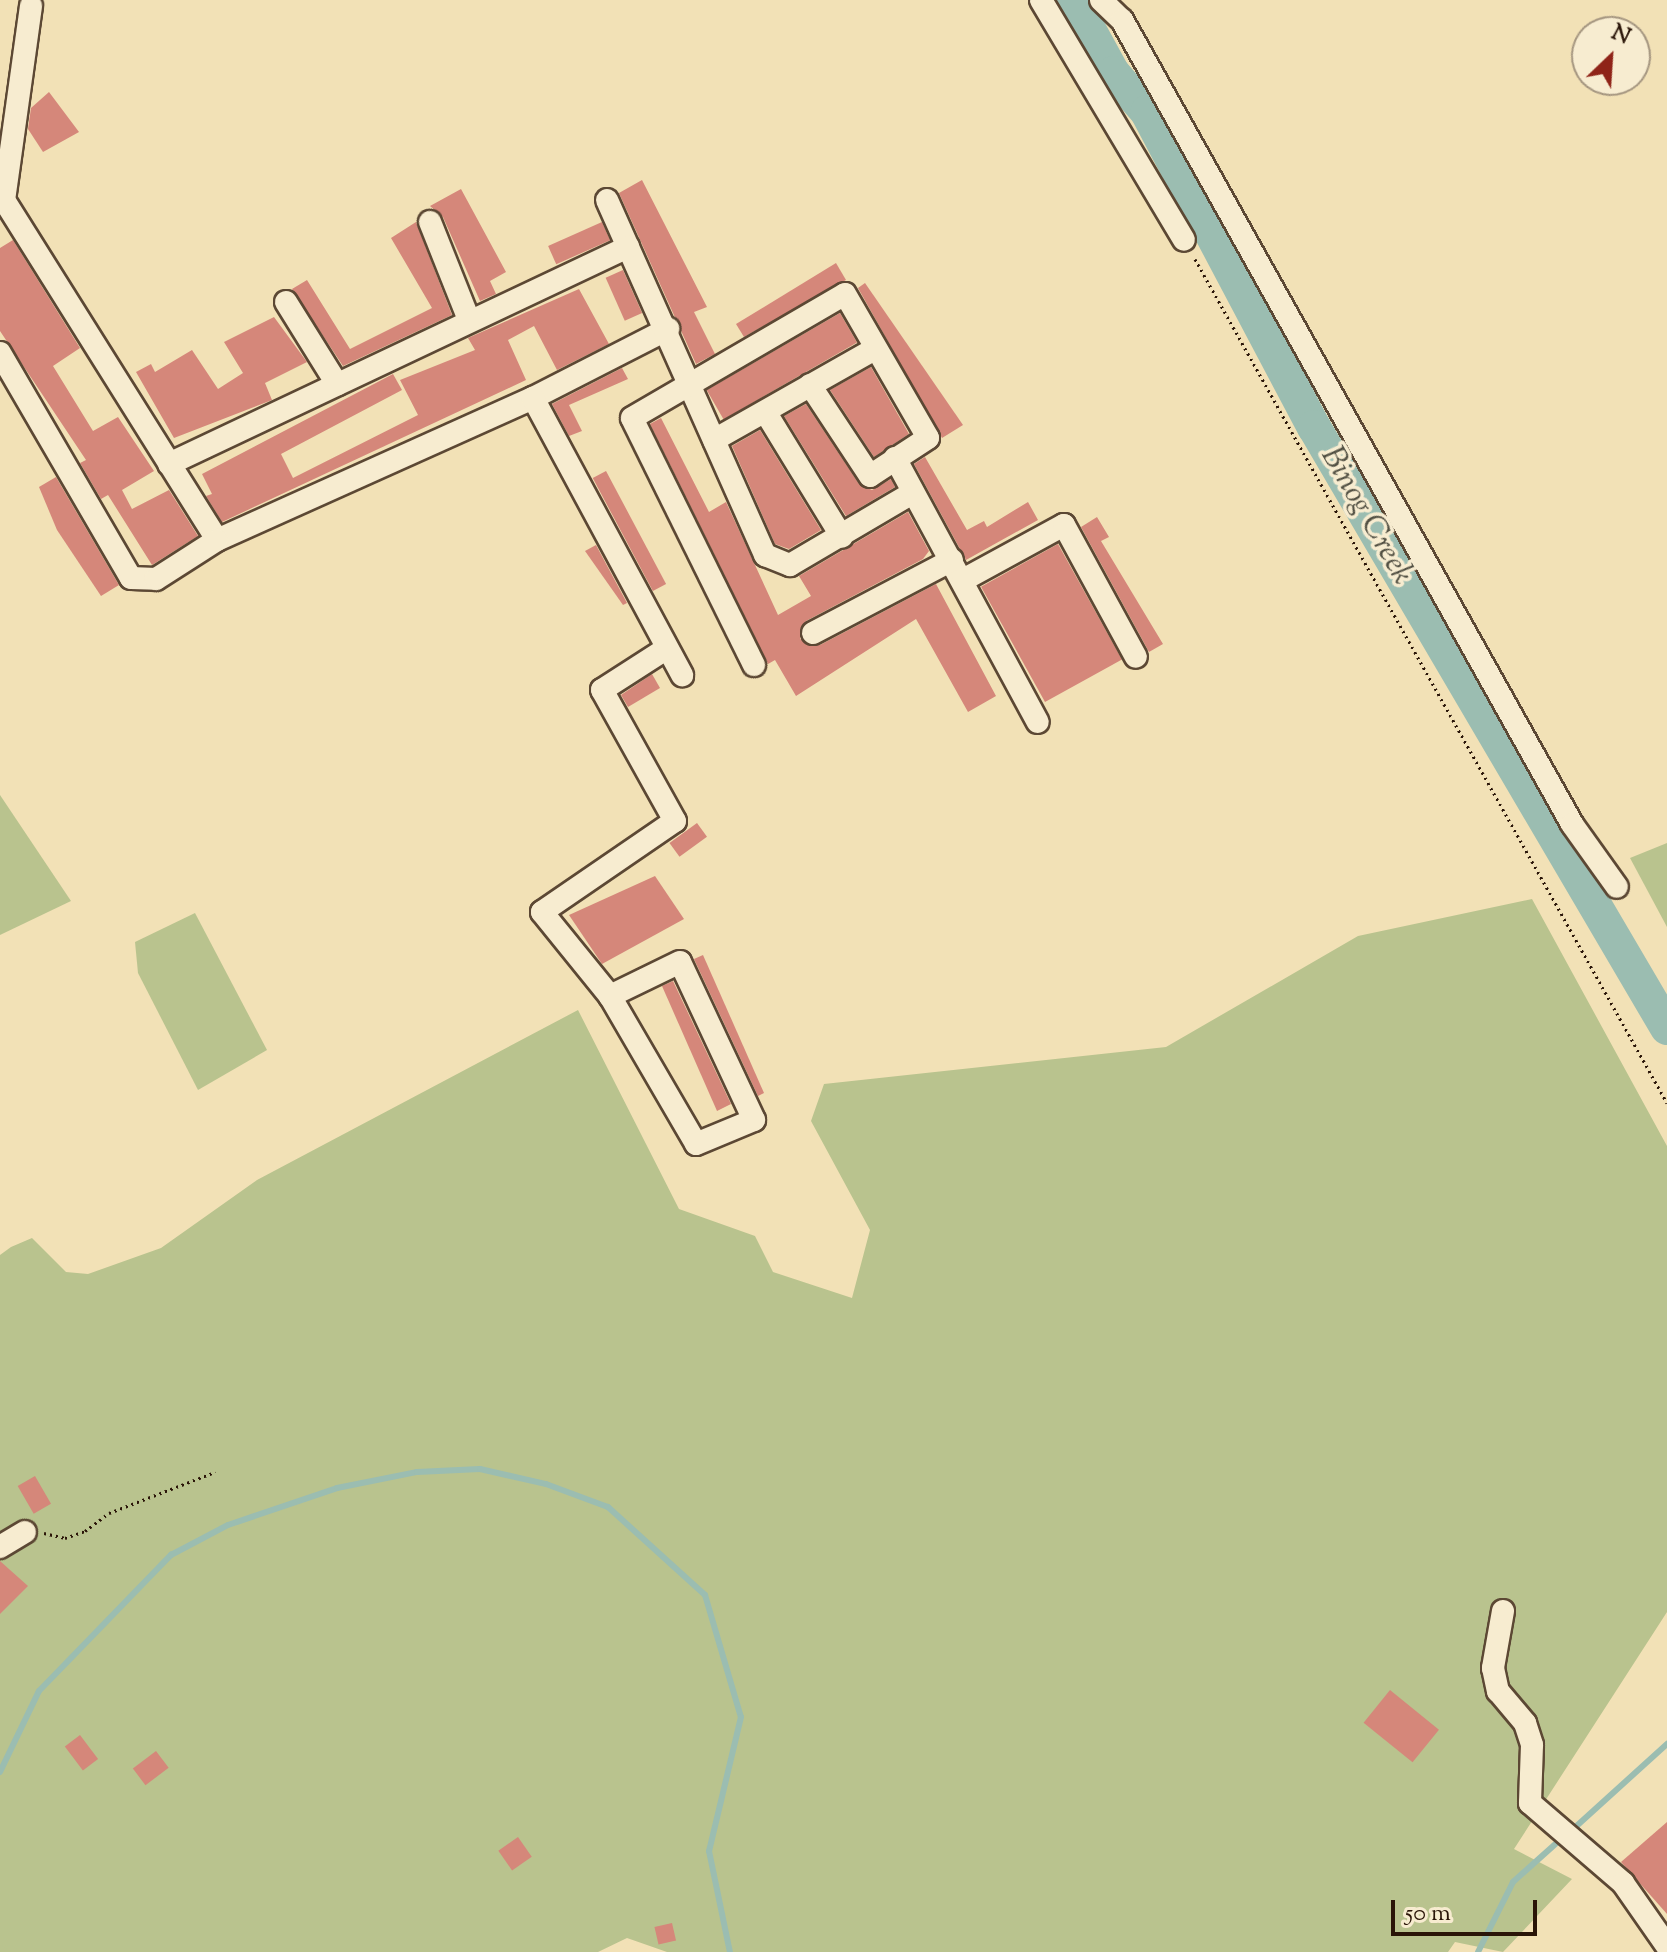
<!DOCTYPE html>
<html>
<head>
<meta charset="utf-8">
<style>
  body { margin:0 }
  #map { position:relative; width:1667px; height:1952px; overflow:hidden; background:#f2e1b6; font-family:"Sorts Mill Goudy",serif }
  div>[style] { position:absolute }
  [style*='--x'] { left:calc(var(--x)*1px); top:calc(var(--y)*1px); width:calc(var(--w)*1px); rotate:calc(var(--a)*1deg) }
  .green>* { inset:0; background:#b9c38e }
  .stream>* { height:6px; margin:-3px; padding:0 3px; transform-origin:3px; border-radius:3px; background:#9bbdb1 }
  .river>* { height:34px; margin:-17px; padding:0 17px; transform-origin:17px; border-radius:17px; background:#9bbdb1 }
  .building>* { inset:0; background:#d5877a; transform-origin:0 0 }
  .path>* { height:3px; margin-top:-1.5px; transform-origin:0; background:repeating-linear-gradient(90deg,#2a1508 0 2px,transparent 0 6px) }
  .roads { filter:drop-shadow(2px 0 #5c4834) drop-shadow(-2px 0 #5c4834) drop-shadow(0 2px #5c4834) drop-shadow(0 -2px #5c4834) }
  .street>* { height:22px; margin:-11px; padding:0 11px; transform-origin:11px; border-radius:11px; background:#f7ecd0 }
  span { translate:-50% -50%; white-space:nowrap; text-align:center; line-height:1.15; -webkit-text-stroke:7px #f7ecd0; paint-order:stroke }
  .water-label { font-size:32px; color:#525043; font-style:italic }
  .north { position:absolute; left:1571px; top:16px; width:80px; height:80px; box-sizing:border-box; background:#f7ecd0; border:2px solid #a59680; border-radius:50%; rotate:25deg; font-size:22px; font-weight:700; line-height:32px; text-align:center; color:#2a1508 }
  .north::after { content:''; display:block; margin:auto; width:28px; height:36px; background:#8f2418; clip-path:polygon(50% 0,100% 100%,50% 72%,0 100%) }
  .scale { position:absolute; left:1391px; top:1900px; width:146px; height:36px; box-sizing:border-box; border:4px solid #2a1508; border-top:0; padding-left:10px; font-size:24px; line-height:28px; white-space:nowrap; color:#2a1508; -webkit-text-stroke:6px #f7ecd0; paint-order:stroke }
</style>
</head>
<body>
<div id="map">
  <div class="green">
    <div style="clip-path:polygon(0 795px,71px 901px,0 935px)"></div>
    <div style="clip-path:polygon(1667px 843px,1667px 927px,1630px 858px)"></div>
    <div style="clip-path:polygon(1532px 899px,1667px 1146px,1667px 1612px,1514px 1849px,1572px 1879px,1503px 1952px,1455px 1942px,1448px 1952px,667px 1952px,627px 1938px,598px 1952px,0 1952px,0 1255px,11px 1247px,32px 1238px,66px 1272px,88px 1274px,161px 1248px,257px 1180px,578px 1010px,679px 1209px,755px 1236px,773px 1272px,852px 1298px,870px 1230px,811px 1121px,824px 1084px,1166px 1047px,1358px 936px)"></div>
    <div style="clip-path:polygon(195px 913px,267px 1050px,198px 1090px,138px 973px,135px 942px)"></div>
  </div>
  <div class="stream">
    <div style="--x:0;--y:1772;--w:90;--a:-64.3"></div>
    <div style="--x:39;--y:1691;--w:190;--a:-45.9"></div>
    <div style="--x:171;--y:1555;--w:64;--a:-27.8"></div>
    <div style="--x:228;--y:1525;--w:115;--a:-18.7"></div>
    <div style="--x:337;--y:1488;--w:82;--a:-11.3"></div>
    <div style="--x:417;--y:1472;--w:63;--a:-2.7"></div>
    <div style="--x:480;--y:1469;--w:68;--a:12.8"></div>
    <div style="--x:546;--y:1484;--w:66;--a:20.4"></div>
    <div style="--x:608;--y:1507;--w:131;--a:42.2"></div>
    <div style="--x:705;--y:1595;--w:127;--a:73.6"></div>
    <div style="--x:741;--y:1717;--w:138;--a:103.4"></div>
    <div style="--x:709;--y:1851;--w:103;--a:78.3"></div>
    <div style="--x:1571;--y:1831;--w:130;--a:-42.2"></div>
    <div style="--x:1478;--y:1952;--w:78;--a:-63.4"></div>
    <div style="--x:1513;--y:1882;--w:66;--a:-41.9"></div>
  </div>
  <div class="river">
    <div style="--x:1073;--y:0;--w:83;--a:61.3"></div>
    <div style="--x:1113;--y:73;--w:52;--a:48.9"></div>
    <div style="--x:1147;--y:112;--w:357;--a:62.1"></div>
    <div style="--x:1314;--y:427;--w:697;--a:59.57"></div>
  </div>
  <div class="building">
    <div style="clip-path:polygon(49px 92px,79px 132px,43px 152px,28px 129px,31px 108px)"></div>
    <div style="clip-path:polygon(642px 180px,707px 307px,694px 312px,715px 354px,696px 364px,619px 193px)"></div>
    <div style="clip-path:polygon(461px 189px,506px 272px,490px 281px,496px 294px,480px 301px,443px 217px,430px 206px)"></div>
    <div style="clip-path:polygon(416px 222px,452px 315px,343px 366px,292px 289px,307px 280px,350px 349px,432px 308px,391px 238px)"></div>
    <div style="left:602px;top:222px;width:20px;height:59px;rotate:66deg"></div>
    <div style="clip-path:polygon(13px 240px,80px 348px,53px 366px,93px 431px,118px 417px,154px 471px,122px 490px,132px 509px,169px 490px,198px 536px,152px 565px,108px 495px,101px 499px,80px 463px,86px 460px,0 331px,0 248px)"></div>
    <div style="clip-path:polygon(836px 263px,846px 280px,744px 337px,736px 324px)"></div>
    <div style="left:623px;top:270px;width:47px;height:19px;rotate:66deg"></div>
    <div style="clip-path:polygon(865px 283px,963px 425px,942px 438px,858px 288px)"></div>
    <div style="clip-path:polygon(579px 289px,609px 344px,557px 370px,534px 326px,508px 340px,526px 380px,222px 522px,206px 496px,212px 494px,202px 474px,393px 374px,402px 390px,281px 454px,293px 478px,418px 415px,400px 380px,475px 350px,468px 338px)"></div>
    <div style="left:840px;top:313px;width:34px;height:154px;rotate:60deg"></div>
    <div style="clip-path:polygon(274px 317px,307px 362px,265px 383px,272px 400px,174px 438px,136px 372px,151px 364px,155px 372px,192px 350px,218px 389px,243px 373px,224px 342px)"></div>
    <div style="clip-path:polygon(871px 367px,909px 434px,874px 457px,830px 390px)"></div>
    <div style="clip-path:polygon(622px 368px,628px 379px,569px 405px,582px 431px,569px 436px,552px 404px)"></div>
    <div style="clip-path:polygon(806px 404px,859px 484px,872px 490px,891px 479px,895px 487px,846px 516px,784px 416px)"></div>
    <div style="clip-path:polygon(661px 418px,709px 512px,726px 502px,778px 615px,811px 596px,799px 576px,908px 512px,929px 551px,923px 559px,806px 621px,800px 639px,820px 645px,936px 584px,996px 696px,968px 712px,916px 619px,796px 696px,775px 660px,768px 664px,650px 424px)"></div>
    <div style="clip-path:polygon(760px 430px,821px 530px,789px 549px,775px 544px,732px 446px)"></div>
    <div style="clip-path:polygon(925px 457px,967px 530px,984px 521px,987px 527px,1028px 502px,1038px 520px,966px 560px,914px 464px)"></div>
    <div style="left:606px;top:471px;width:128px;height:15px;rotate:62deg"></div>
    <div style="clip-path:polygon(56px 477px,119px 585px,101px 596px,57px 530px,39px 487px)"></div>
    <div style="clip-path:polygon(1097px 517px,1109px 537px,1101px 541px,1163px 644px,1149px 652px,1081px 527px)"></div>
    <div style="left:1058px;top:544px;width:132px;height:88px;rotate:61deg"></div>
    <div style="clip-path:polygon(596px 545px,627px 603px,623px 605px,585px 551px)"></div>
    <div style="clip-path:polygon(652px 674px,660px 688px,628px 707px,621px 695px)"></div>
    <div style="left:697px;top:823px;width:17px;height:34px;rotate:54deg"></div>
    <div style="clip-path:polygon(655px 876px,684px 919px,602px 964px,569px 915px)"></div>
    <div style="clip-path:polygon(703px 955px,764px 1093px,758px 1096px,694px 959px)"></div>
    <div style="clip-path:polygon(673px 981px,731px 1104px,717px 1111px,662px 986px)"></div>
    <div style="left:35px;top:1476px;width:32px;height:20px;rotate:60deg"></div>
    <div style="clip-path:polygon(0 1561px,28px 1586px,0 1614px)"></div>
    <div style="left:1390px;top:1690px;width:63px;height:42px;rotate:39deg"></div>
    <div style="left:80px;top:1735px;width:30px;height:19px;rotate:53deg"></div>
    <div style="left:156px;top:1751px;width:21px;height:29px;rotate:53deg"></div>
    <div style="clip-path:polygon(1667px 1822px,1667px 1914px,1621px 1862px)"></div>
    <div style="left:518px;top:1837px;width:24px;height:24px;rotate:55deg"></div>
    <div style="left:672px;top:1923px;width:18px;height:18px;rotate:77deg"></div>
  </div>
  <div class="path">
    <div style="--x:1195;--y:259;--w:967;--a:60.78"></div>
    <div style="--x:44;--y:1533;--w:22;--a:13"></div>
    <div style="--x:65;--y:1538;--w:21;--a:-19"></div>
    <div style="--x:85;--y:1531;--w:30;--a:-37"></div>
    <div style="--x:109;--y:1513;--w:114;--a:-21.1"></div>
  </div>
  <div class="roads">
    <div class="street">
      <div style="--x:1041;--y:0;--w:279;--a:59.2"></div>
      <div style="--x:1101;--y:0;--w:29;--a:44"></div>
      <div style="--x:1122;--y:20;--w:921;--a:60.76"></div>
      <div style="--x:1572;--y:824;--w:77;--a:54.5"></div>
      <div style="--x:31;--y:6;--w:196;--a:97.9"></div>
      <div style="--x:4;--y:200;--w:401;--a:57.9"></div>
      <div style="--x:217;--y:540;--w:346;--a:-24.2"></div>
      <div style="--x:533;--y:398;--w:152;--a:-27.1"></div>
      <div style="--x:607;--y:200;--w:389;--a:66"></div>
      <div style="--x:765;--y:555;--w:27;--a:22"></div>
      <div style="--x:790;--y:565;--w:142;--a:-30.5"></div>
      <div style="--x:430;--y:222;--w:105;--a:68.3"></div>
      <div style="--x:286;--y:302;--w:97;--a:58.1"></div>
      <div style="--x:0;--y:353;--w:260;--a:59.8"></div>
      <div style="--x:131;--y:578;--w:25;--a:2"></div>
      <div style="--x:156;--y:579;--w:72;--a:-32.6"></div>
      <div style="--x:533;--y:398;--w:315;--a:61.7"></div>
      <div style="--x:766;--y:413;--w:145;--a:58.5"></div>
      <div style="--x:714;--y:440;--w:185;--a:-29.5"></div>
      <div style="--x:895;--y:458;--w:300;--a:61.6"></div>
      <div style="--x:169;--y:464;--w:508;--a:-25.3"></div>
      <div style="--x:963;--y:580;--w:115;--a:-28.6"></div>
      <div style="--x:1064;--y:525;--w:150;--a:61.4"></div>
      <div style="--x:813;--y:633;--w:157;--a:-27.7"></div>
      <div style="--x:754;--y:665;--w:275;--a:-116.3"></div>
      <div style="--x:632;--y:418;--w:246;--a:-30.2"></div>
      <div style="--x:845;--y:294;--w:166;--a:60"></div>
      <div style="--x:928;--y:438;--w:69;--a:146.8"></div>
      <div style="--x:870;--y:476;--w:109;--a:-123.4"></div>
      <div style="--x:610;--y:996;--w:171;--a:59.8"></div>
      <div style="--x:696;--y:1144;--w:63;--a:-22.5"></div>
      <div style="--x:754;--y:1120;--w:174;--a:-115.1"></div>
      <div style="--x:680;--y:962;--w:78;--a:154.1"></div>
      <div style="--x:610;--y:996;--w:108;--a:-129"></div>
      <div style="--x:542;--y:912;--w:161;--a:-34.4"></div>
      <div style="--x:675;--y:821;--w:150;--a:-119.1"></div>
      <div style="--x:602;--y:690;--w:74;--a:-32.8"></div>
      <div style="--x:0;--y:1547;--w:29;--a:-31"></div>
      <div style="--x:1503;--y:1611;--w:58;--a:100"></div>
      <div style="--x:1493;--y:1668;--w:24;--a:78"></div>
      <div style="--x:1498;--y:1691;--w:42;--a:49.8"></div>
      <div style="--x:1525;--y:1723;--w:23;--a:72"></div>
      <div style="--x:1532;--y:1745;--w:58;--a:92"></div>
      <div style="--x:1530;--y:1803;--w:123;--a:40.7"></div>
      <div style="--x:1623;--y:1883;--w:77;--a:55.1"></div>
    </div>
  </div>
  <div class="water-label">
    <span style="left:1366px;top:516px;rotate:60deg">Binog Creek</span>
  </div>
  <div class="north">N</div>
  <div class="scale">50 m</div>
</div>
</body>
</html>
